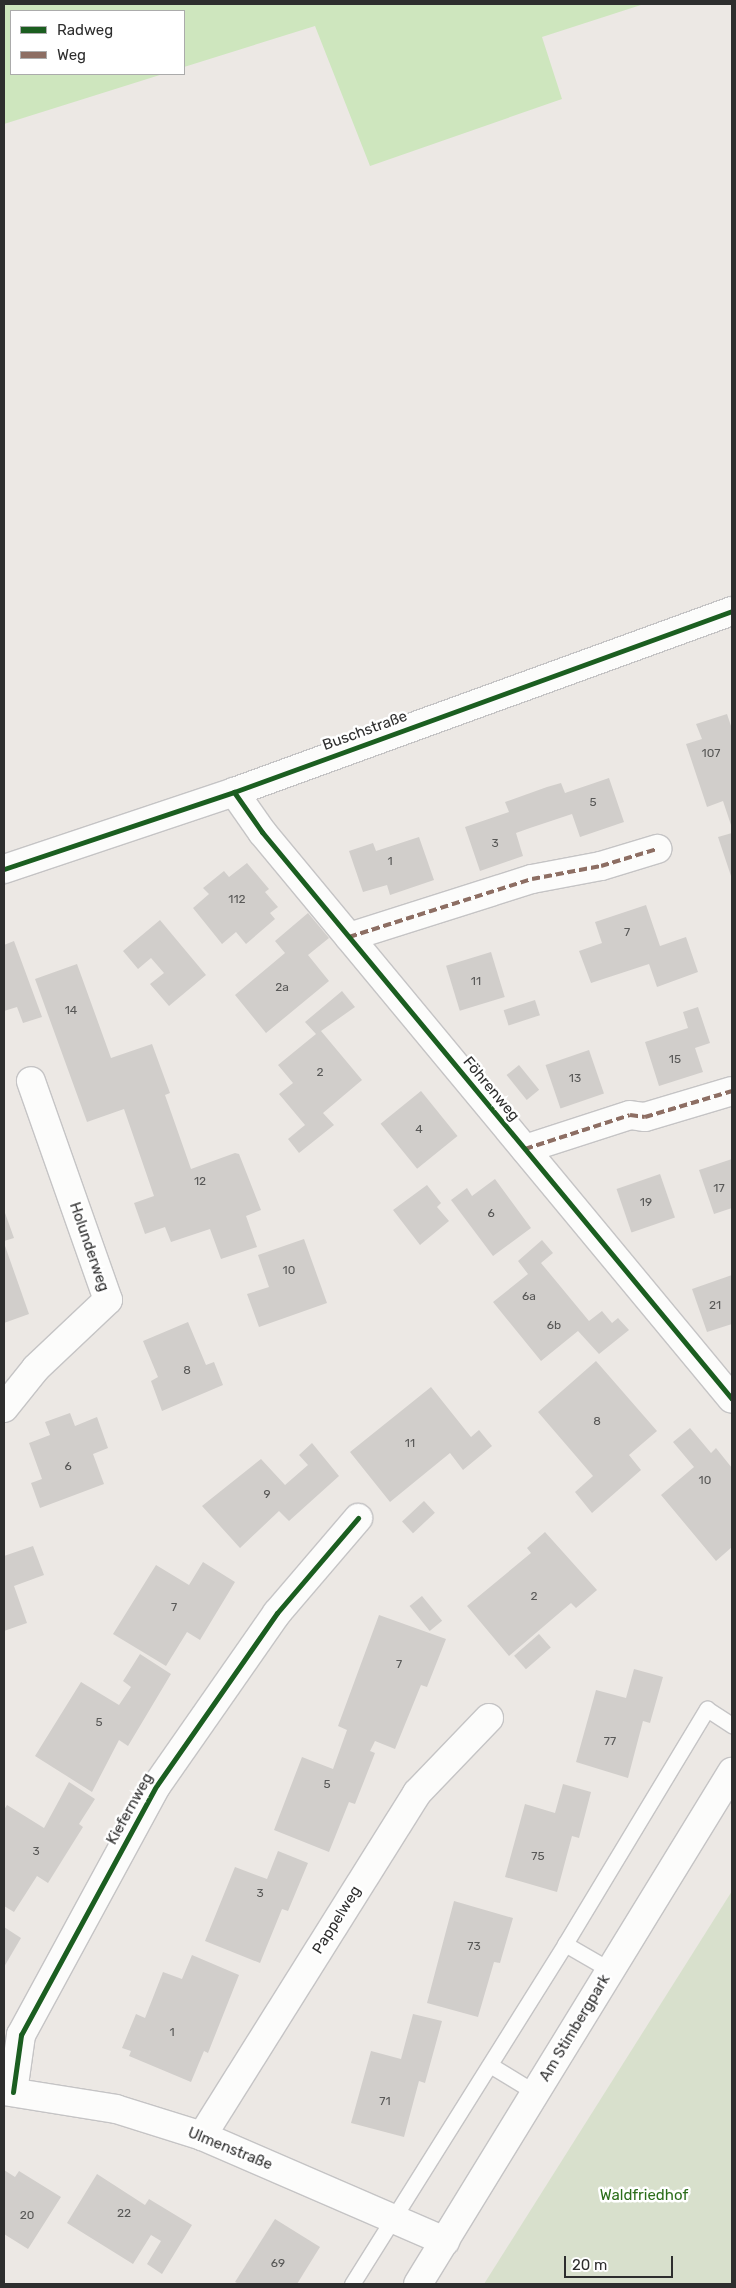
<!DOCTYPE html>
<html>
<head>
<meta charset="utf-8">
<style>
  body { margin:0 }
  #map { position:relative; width:736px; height:2288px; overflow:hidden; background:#ece8e4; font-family:Rubik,sans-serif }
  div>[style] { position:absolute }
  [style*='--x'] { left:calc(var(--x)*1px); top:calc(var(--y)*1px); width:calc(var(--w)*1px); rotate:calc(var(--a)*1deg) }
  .green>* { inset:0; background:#cee6be }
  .cemetery>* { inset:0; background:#d8e0cc }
  .building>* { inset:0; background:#d1cecb; transform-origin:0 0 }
  .roads { filter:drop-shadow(1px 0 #c5c4c5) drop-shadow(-1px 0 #c5c4c5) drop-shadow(0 1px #c5c4c5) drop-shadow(0 -1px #c5c4c5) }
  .service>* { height:15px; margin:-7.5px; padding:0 7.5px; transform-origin:7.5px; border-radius:7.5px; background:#fcfcfb }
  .minor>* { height:28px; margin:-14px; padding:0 14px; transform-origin:14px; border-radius:14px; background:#fcfcfb }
  .quiet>* { height:4px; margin-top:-2px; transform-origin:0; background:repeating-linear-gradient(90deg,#8d6e63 0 8px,transparent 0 12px) }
  .cycleway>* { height:5px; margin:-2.5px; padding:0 2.5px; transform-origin:2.5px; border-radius:2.5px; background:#1b5e20 }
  span { translate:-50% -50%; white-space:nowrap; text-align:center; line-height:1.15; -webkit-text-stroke:5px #fff; paint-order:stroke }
  .number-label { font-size:12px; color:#585857 }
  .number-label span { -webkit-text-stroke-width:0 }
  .street-label { font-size:15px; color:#2e2e2e }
  .park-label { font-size:15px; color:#2c6e1b }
  .frame { position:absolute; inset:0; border:5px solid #2e2e2e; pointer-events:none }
  .legend { position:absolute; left:10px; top:10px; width:175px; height:65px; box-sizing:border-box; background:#fff; border:1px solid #ababab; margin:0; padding:6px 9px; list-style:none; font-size:15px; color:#2e2e2e }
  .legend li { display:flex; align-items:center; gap:10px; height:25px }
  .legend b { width:25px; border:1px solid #ababab }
  .scale { position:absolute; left:564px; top:2256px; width:109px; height:22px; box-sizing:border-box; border:2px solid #2e2e2e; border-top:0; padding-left:6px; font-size:15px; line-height:18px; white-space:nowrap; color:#2e2e2e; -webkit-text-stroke:4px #fff; paint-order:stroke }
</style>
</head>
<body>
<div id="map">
  <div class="green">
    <div style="clip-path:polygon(4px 4px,644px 4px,542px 37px,562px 99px,370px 166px,315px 26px,184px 67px,184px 11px,11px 11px,11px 74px,163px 74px,4px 124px)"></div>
  </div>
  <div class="cemetery">
    <div style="clip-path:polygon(732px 1891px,732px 2284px,484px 2284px)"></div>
  </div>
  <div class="building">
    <div style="clip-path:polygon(727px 714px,732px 729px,732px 828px,723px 801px,707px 807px,686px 744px,702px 739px,696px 724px)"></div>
    <div style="clip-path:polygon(609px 778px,624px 822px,580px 837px,572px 814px,530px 828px,516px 833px,523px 856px,480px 871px,465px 827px,509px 812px,505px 802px,547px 787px,561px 783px,565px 793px)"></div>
    <div style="clip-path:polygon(732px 833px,732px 879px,718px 837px)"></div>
    <div style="clip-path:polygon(419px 837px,434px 880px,390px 895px,387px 885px,363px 892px,349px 851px,373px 843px,376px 851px)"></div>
    <div style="clip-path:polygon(247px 863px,269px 889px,265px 892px,278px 907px,270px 913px,275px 919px,246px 944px,236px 932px,222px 944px,193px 908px,209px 894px,203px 888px,224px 871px,229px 877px)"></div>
    <div style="clip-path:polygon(646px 905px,660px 946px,686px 937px,698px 972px,657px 987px,649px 964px,591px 983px,579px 951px,602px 943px,595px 922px)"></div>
    <div style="clip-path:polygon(308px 913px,329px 938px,308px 955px,329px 981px,266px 1033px,235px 995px,285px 953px,275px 941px)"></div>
    <div style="clip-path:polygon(160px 920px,206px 975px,169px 1006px,150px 984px,164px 973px,151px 958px,138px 969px,123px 951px)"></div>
    <div style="clip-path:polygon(14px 941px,42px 1017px,23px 1023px,17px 1007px,4px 1011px,4px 945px)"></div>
    <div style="left:491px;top:952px;width:47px;height:47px;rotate:73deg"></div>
    <div style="clip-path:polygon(77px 964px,111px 1058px,152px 1044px,170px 1093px,165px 1095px,191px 1169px,235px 1153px,239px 1154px,261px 1210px,246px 1216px,257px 1247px,221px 1259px,210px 1229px,171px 1242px,165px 1227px,145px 1234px,134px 1203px,154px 1196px,124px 1109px,87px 1122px,35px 979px)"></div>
    <div style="clip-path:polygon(342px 991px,355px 1007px,321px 1031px,362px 1080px,323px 1113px,334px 1125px,299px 1153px,288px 1139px,305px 1125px,279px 1094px,293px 1083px,278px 1065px,316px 1034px,305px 1022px)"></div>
    <div style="left:535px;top:1000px;width:16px;height:33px;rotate:72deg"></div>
    <div style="clip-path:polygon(698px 1007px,710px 1043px,695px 1048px,703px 1072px,659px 1086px,645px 1042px,688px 1028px,683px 1012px)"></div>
    <div style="left:589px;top:1050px;width:46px;height:46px;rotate:71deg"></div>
    <div style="left:519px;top:1065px;width:32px;height:16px;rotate:51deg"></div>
    <div style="left:421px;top:1091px;width:58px;height:52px;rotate:51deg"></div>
    <div style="clip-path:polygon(732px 1159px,732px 1208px,714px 1214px,699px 1170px)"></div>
    <div style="left:660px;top:1174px;width:46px;height:46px;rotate:71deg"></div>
    <div style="clip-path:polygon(495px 1179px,531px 1228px,493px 1256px,451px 1200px,467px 1188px,472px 1196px)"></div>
    <div style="clip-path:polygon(427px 1185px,441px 1203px,437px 1207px,449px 1221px,420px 1245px,393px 1210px)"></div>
    <div style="clip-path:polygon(4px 1210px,14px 1238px,4px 1241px)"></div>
    <div style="clip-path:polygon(304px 1239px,327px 1303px,259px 1327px,247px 1294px,269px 1287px,258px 1255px)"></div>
    <div style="clip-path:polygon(542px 1240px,553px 1253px,541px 1263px,589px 1321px,602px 1311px,612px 1323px,618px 1318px,629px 1330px,599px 1354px,578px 1331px,541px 1361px,493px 1302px,528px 1274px,518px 1261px)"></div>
    <div style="clip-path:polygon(4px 1243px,29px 1314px,4px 1323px)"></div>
    <div style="clip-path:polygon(732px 1275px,732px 1324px,707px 1332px,692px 1289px)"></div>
    <div style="clip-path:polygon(188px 1322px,206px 1365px,214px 1362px,223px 1385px,162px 1411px,151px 1381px,158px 1377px,143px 1341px)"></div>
    <div style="clip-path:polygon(596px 1361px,657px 1431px,629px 1455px,641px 1470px,592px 1513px,575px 1492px,593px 1476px,538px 1412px)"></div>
    <div style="clip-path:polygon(431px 1387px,471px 1437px,479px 1430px,492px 1446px,463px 1470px,450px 1453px,390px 1502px,350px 1452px)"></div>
    <div style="clip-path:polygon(70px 1413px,75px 1426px,97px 1417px,108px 1448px,93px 1454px,104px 1484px,40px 1508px,31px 1483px,42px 1479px,29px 1443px,50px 1435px,45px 1422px)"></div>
    <div style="clip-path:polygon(690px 1428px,711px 1453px,716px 1448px,732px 1468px,732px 1547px,716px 1561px,661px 1495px,694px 1467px,673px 1442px)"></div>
    <div style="clip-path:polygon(312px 1443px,339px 1476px,289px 1521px,279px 1511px,240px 1548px,202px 1506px,261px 1459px,285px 1485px,308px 1465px,299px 1455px)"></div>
    <div style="left:424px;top:1501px;width:16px;height:30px;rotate:47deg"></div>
    <div style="clip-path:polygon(545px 1532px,597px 1590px,576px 1608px,571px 1603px,509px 1656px,467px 1606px,531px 1553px,527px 1548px)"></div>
    <div style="clip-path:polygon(33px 1546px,44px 1575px,14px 1586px,27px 1623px,4px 1631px,4px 1556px)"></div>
    <div style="clip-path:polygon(203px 1562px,235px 1582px,200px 1640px,187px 1632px,166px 1666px,113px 1634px,156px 1565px,189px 1585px)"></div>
    <div style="left:422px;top:1596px;width:32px;height:16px;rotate:51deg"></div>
    <div style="clip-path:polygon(379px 1615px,446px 1639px,427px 1687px,421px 1685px,395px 1749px,375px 1741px,370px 1751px,375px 1753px,355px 1804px,349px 1802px,329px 1852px,274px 1830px,302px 1757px,333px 1769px,347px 1730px,338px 1726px)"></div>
    <div style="left:539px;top:1634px;width:18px;height:33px;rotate:49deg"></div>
    <div style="clip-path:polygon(140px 1654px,171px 1674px,128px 1746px,119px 1740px,92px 1792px,35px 1756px,81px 1682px,119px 1705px,131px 1687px,123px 1681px)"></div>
    <div style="clip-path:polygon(634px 1669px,663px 1677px,650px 1723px,643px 1721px,628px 1778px,576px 1762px,596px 1690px,626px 1698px)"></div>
    <div style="clip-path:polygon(69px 1782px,95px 1799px,79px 1824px,83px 1827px,48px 1883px,37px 1876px,14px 1912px,4px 1906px,4px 1810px,7px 1805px,44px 1828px)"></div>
    <div style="clip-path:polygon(563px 1784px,591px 1792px,579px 1838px,572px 1836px,557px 1892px,505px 1877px,525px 1804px,555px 1813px)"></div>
    <div style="clip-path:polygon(278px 1851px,308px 1863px,288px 1911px,282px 1909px,260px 1963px,205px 1941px,235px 1867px,267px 1879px)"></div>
    <div style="clip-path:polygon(454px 1901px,513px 1918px,500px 1963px,494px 1962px,478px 2017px,427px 2003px)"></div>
    <div style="clip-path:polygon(4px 1927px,21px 1938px,4px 1967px)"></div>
    <div style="clip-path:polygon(192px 1955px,239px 1975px,208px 2053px,204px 2051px,191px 2082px,129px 2056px,131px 2051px,122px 2048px,136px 2014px,145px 2018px,163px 1972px,182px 1979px)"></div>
    <div style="clip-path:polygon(413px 2014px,442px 2021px,425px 2083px,419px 2081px,404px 2137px,351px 2123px,371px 2051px,401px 2059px)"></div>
    <div style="clip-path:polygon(4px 2170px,15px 2177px,19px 2171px,61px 2197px,28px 2249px,4px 2234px)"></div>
    <div style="clip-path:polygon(97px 2174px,145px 2205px,149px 2199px,192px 2225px,162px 2274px,147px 2264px,161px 2241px,151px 2235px,133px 2264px,67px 2223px)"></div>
    <div style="clip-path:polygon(275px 2219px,320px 2247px,297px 2284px,239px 2284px,235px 2282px)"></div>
  </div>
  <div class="roads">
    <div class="service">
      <div style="--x:565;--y:1944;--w:52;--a:30"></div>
      <div style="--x:490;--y:2065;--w:54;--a:31.3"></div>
      <div style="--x:352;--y:2284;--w:401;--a:-57.9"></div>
      <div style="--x:565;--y:1944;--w:275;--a:-58.9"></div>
      <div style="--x:707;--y:1709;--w:30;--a:33"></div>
    </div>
    <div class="minor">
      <div style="--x:234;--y:792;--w:49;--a:55"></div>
      <div style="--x:262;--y:832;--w:736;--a:50.34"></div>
      <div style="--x:4;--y:869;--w:243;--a:-18.5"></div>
      <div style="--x:234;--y:792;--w:530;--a:-19.97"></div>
      <div style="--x:349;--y:937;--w:192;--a:-17.6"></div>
      <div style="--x:532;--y:879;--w:70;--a:-10.7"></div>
      <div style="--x:601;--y:866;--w:59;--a:-16.9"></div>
      <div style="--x:525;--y:1149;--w:110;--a:-17.9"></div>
      <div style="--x:630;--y:1115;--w:15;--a:8"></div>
      <div style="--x:645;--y:1117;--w:91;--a:-16.6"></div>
      <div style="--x:4;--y:1408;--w:51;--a:-51.3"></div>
      <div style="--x:36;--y:1368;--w:99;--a:-43.4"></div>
      <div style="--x:108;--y:1300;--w:232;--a:-109.4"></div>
      <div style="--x:4;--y:2091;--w:113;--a:9.1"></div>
      <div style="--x:116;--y:2109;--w:90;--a:17.4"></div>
      <div style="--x:202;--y:2136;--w:265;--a:23.4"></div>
      <div style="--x:13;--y:2092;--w:58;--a:-82"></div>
      <div style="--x:21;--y:2035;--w:285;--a:-61.5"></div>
      <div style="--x:157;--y:1785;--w:210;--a:-55.1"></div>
      <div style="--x:277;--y:1613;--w:125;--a:-49.5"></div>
      <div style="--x:202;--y:2136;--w:405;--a:-57.9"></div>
      <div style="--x:417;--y:1793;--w:104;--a:-46.2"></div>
      <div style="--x:418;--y:2284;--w:601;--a:-58.48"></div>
    </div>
  </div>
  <div class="quiet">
    <div style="--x:349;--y:937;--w:192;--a:-17.6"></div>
    <div style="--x:532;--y:879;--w:70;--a:-10.7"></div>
    <div style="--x:601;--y:866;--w:59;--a:-16.9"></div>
    <div style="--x:525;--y:1149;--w:110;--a:-17.9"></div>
    <div style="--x:630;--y:1115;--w:15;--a:8"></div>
    <div style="--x:645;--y:1117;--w:91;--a:-16.6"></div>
  </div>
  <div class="cycleway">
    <div style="--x:234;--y:792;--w:49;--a:55"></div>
    <div style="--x:262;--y:832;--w:736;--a:50.34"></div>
    <div style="--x:4;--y:869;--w:243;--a:-18.5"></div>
    <div style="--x:234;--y:792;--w:530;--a:-19.97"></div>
    <div style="--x:13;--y:2092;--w:58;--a:-82"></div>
    <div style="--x:21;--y:2035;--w:285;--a:-61.5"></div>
    <div style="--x:157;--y:1785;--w:210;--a:-55.1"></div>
    <div style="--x:277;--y:1613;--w:125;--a:-49.5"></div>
  </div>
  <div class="number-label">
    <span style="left:711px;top:754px">107</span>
    <span style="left:593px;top:803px">5</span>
    <span style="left:495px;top:844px">3</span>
    <span style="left:390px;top:862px">1</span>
    <span style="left:237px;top:900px">112</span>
    <span style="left:627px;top:933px">7</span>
    <span style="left:476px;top:982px">11</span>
    <span style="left:282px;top:988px">2a</span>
    <span style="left:71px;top:1011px">14</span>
    <span style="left:675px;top:1060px">15</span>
    <span style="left:320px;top:1073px">2</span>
    <span style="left:575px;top:1079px">13</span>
    <span style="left:419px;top:1130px">4</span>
    <span style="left:200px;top:1182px">12</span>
    <span style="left:719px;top:1189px">17</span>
    <span style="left:646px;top:1203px">19</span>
    <span style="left:491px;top:1214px">6</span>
    <span style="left:289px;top:1271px">10</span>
    <span style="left:529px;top:1297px">6a</span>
    <span style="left:715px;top:1306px">21</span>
    <span style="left:554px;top:1326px">6b</span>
    <span style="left:187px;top:1371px">8</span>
    <span style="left:597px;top:1422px">8</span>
    <span style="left:410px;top:1444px">11</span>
    <span style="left:68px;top:1467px">6</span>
    <span style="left:705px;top:1481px">10</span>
    <span style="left:267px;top:1495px">9</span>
    <span style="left:534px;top:1597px">2</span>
    <span style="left:174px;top:1608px">7</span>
    <span style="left:399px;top:1665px">7</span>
    <span style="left:99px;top:1723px">5</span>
    <span style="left:610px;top:1742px">77</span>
    <span style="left:327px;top:1785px">5</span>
    <span style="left:36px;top:1852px">3</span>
    <span style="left:538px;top:1857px">75</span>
    <span style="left:260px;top:1894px">3</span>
    <span style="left:474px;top:1947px">73</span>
    <span style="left:172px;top:2033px">1</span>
    <span style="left:385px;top:2102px">71</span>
    <span style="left:124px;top:2214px">22</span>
    <span style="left:27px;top:2216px">20</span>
    <span style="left:278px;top:2264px">69</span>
  </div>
  <div class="street-label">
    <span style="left:365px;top:731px;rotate:-20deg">Buschstraße</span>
    <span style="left:491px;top:1089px;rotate:50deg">Föhrenweg</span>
    <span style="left:89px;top:1247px;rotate:71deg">Holunderweg</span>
    <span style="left:130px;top:1809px;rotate:-61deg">Kiefernweg</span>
    <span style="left:337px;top:1920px;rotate:-58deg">Pappelweg</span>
    <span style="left:575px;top:2028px;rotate:-59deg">Am Stimbergpark</span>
    <span style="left:230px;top:2149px;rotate:22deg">Ulmenstraße</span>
  </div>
  <div class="park-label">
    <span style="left:644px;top:2196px">Waldfriedhof</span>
  </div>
  <div class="frame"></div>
  <ul class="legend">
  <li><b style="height:6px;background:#1b5e20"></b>Radweg</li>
  <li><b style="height:6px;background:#8d6e63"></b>Weg</li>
  </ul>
  <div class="scale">20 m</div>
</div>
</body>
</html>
